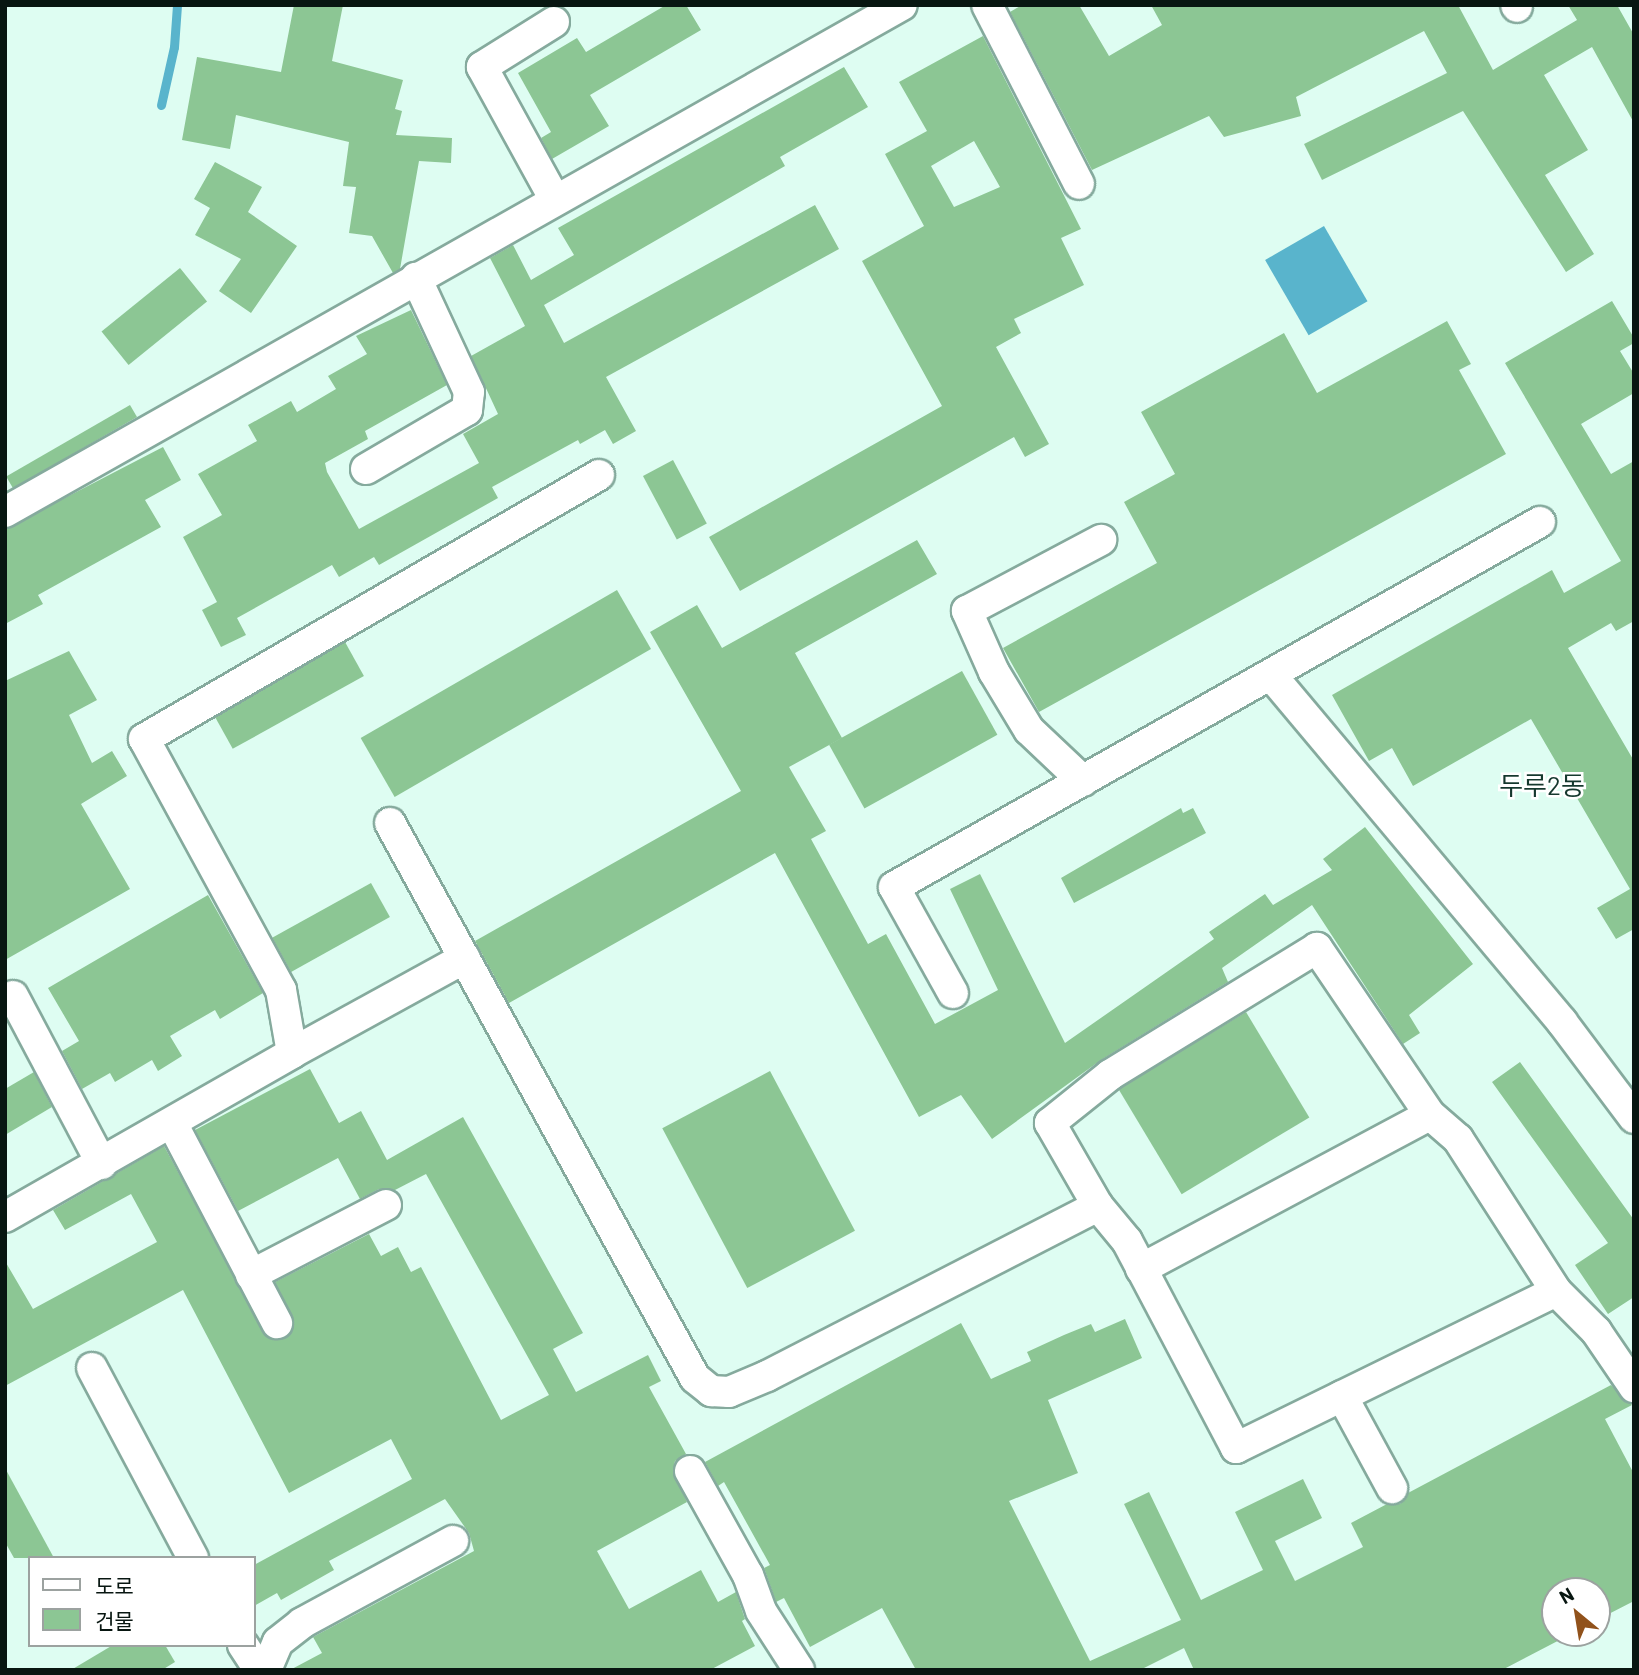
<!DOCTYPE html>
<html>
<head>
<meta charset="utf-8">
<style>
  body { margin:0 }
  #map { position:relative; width:1639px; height:1675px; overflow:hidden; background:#defdf2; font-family:Barlow,"Noto Sans KR",sans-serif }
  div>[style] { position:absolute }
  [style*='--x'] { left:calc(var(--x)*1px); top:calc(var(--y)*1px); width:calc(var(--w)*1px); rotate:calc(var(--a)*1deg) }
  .water>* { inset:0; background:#59b4cc; transform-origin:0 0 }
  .stream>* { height:9px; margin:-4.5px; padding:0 4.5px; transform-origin:4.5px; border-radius:4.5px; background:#59b4cc }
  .building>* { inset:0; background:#8cc694; transform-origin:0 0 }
  .roads { filter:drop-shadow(2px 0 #85aa9d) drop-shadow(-2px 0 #85aa9d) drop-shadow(0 2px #85aa9d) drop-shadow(0 -2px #85aa9d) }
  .minor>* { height:30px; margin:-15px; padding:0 15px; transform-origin:15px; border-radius:15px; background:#fff }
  span { translate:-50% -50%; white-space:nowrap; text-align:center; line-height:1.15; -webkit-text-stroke:5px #fff; paint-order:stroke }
  .quarter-label { font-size:26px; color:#15382e }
  .frame { position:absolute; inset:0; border:7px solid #081611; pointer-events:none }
  .legend { position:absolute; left:28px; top:1556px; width:228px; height:91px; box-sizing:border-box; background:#fff; border:2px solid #9ca2a0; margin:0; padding:9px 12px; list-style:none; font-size:21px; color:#081611 }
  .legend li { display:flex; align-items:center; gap:14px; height:35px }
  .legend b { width:35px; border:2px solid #9ca2a0 }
  .north { position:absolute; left:1541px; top:1577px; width:70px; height:70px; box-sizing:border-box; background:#fff; border:2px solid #9ca2a0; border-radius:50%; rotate:330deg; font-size:19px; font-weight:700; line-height:28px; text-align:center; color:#081611 }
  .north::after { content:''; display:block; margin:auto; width:24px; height:32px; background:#91521b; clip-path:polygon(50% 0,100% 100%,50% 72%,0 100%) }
</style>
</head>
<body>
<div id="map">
  <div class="water">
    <div style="left:1324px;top:226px;width:87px;height:68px;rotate:60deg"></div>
  </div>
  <div class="stream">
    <div style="--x:161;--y:105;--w:59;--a:-77.4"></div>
    <div style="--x:174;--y:47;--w:42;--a:-85.9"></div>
  </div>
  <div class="building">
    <div style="clip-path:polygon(294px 5px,343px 5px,332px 61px,403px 80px,395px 109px,402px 111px,396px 135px,452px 138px,451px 163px,419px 161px,400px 269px,393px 273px,372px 236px,349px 233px,356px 187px,343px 186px,349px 142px,236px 115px,230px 149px,182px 140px,197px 57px,281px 72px)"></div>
    <div style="clip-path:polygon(666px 5px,686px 5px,701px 30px,590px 95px,609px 126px,552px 159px,541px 138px,551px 132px,518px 73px,577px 38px,586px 52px)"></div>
    <div style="clip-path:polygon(1022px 5px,1079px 5px,1109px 56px,1162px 25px,1151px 5px,1458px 5px,1493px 70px,1577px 20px,1568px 5px,1617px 5px,1634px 35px,1634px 123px,1592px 47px,1544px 75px,1588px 150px,1545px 175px,1594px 254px,1566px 272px,1463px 111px,1322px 180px,1304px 144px,1447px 73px,1424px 31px,1296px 97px,1301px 116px,1224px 137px,1209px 116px,1092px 170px,1010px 12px)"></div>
    <div style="clip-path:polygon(evenodd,983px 36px,1081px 229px,1061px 238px,1084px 285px,1014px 319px,1021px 333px,996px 347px,1049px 444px,1025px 457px,1014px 437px,740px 591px,709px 537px,942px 406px,862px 261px,924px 226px,885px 154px,927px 131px,899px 82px,983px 36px,974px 141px,1000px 187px,954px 207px,931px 166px,974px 141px)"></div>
    <div style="clip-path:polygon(844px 67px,868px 107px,780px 157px,785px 166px,544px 305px,564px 343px,815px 205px,839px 249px,606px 377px,636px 431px,613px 444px,605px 430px,580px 444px,578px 440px,492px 487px,498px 498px,379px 565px,374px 557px,339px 577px,332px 565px,237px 618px,246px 635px,221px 647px,202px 610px,217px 602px,183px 537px,222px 515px,198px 474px,257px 441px,248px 425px,291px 401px,297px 412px,336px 389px,328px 376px,367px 354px,356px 336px,411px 310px,447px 385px,365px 431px,368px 439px,325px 463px,327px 472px,359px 529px,479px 463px,463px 434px,498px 414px,471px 356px,525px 326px,490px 258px,513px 245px,531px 280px,574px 255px,558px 228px)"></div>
    <div style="clip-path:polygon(215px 162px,262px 187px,248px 212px,297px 246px,251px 313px,219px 291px,241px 259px,195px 235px,210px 208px,194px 199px)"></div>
    <div style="left:180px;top:268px;width:43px;height:101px;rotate:51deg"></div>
    <div style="clip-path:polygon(1612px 301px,1634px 338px,1634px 343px,1620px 351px,1634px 374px,1634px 393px,1581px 424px,1611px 474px,1634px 461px,1634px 621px,1616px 631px,1611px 623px,1568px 648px,1634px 761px,1634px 929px,1616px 939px,1597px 908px,1630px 889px,1531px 719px,1413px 786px,1392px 748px,1369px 761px,1332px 695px,1552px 570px,1564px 593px,1621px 561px,1505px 363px)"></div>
    <div style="clip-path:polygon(1447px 321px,1471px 364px,1459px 370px,1506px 454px,1039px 712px,1003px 648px,1157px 563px,1124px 502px,1175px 474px,1141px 412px,1284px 333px,1317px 393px)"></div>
    <div style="left:130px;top:405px;width:14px;height:143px;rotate:60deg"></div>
    <div style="clip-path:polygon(163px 447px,181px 480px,145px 500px,161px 527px,38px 595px,43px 604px,5px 624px,5px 529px)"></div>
    <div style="left:673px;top:460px;width:72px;height:34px;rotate:62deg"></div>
    <div style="clip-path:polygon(917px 540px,937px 574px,795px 653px,842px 738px,789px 767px,826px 831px,811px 839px,868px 944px,886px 934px,935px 1024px,998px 990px,950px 889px,980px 874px,1065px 1043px,1214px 939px,1209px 932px,1265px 894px,1273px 905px,1332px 870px,1323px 859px,1365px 827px,1473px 964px,1409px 1015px,1420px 1033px,1403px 1044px,1312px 905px,1222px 968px,1228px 982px,1101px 1060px,992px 1139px,961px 1095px,919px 1117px,775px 853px,509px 1003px,475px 941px,741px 791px,650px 632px,697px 605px,722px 648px)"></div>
    <div style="left:617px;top:590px;width:68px;height:296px;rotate:60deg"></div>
    <div style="left:345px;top:642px;width:39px;height:150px;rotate:61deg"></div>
    <div style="clip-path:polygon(69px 651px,97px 700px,69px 715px,92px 763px,112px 751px,127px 776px,81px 804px,130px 889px,5px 960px,5px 681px)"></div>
    <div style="left:962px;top:671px;width:73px;height:152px;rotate:61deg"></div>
    <div style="clip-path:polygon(1181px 808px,1183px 813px,1193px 808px,1206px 833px,1074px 903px,1061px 878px)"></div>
    <div style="left:371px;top:883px;width:39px;height:113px;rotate:61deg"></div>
    <div style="clip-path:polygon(208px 895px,263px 993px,220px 1019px,215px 1010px,170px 1036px,182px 1056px,158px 1071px,152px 1060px,115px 1082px,110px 1073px,82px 1089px,62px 1051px,79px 1041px,48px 988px)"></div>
    <div style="left:1246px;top:1012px;width:123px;height:149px;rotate:59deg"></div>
    <div style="clip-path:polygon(1520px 1062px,1634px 1220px,1634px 1297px,1608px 1314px,1575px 1265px,1608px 1243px,1492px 1082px)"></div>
    <div style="clip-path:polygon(310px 1069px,339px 1123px,361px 1111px,387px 1160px,463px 1117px,583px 1333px,553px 1349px,576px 1392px,648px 1355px,661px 1381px,649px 1387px,686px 1454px,675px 1461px,673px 1471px,687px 1502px,597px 1551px,629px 1609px,701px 1570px,718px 1602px,736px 1592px,745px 1619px,742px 1621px,755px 1646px,710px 1670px,290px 1670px,322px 1653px,313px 1637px,474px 1551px,469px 1533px,445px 1499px,329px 1561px,334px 1570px,281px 1600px,277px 1593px,254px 1606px,254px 1565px,412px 1479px,391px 1439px,289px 1493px,183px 1290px,5px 1386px,5px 1261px,33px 1309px,157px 1242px,131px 1194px,65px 1230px,53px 1210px,164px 1146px,267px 1337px,284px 1339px,294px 1324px,275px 1282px,369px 1234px,381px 1256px,398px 1247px,411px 1272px,421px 1267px,501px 1420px,549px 1395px,426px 1174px,395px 1190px,379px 1189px,360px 1199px,338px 1158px,238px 1211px,195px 1130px)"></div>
    <div style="left:770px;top:1071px;width:181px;height:122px;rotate:62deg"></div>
    <div style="clip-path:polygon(34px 1072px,52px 1107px,5px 1135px,5px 1089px)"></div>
    <div style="clip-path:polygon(1125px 1319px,1142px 1358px,1048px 1400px,1078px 1473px,1009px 1501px,1090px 1661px,1181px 1620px,1124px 1504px,1149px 1492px,1201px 1600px,1263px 1570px,1235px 1512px,1303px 1479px,1322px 1518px,1275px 1541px,1295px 1581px,1363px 1547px,1351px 1523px,1387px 1504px,1400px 1504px,1408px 1493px,1611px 1385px,1632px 1405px,1605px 1419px,1634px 1474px,1634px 1601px,1597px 1620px,1597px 1591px,1555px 1591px,1555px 1633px,1573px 1633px,1502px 1670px,1194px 1670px,1184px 1648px,1140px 1670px,916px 1670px,882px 1608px,810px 1647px,784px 1598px,776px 1602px,764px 1568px,770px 1565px,724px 1482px,718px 1486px,705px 1462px,961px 1323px,991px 1379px,1031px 1361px,1027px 1352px,1064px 1335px,1091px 1324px,1095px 1332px)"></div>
    <div style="clip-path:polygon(5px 1468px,54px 1558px,14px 1558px,5px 1542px)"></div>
    <div style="clip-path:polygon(113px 1645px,165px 1645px,175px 1662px,162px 1670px,71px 1670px)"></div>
  </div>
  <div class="roads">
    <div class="minor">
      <div style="--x:987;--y:5;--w:201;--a:62.8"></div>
      <div style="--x:1516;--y:5;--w:2;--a:63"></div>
      <div style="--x:554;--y:22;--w:85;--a:148"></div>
      <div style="--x:482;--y:67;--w:152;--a:61.2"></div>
      <div style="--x:366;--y:469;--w:117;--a:-30.3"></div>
      <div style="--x:467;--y:410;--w:18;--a:-84"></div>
      <div style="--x:469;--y:392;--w:126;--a:-114.9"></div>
      <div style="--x:5;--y:512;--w:1030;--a:-29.48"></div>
      <div style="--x:1271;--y:675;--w:453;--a:50"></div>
      <div style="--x:1562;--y:1022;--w:120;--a:53.1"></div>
      <div style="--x:1083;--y:781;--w:74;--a:-136.6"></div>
      <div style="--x:1029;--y:730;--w:68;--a:-121.1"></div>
      <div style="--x:994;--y:672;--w:67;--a:-113.9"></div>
      <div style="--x:967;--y:611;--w:152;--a:-27.9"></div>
      <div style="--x:390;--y:823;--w:633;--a:61.21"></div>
      <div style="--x:695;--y:1378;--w:21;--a:39"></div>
      <div style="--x:711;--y:1391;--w:18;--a:3"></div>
      <div style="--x:729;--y:1392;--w:41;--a:-22.8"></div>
      <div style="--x:767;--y:1376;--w:372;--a:-27.2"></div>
      <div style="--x:953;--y:993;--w:121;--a:-119.1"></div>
      <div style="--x:894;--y:887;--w:742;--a:-29.47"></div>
      <div style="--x:13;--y:996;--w:190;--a:62.1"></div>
      <div style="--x:292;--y:1053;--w:197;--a:-28.8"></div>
      <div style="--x:173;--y:1125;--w:224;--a:62.3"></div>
      <div style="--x:5;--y:1217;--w:331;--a:-29.7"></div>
      <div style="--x:292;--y:1053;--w:64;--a:-99.9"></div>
      <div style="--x:281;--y:990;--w:286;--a:-118.6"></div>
      <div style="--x:144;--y:739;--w:526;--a:-30.12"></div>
      <div style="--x:1141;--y:1269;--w:327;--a:-28.1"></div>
      <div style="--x:251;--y:1275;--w:152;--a:-27.4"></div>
      <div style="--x:1556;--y:1291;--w:181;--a:-122.8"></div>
      <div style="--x:1458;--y:1139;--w:37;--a:-139"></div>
      <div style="--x:1430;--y:1115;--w:202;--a:-124.1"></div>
      <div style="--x:1317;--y:948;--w:243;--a:148.5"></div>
      <div style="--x:1110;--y:1075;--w:77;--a:141.3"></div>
      <div style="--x:1050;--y:1123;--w:96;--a:60"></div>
      <div style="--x:1098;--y:1206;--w:45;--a:50.4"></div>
      <div style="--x:1127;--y:1241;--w:234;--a:62.2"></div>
      <div style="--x:1236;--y:1448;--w:356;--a:-26.1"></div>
      <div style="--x:1556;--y:1291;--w:57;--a:45"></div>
      <div style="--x:1596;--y:1331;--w:68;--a:55.8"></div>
      <div style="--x:92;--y:1368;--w:215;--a:62"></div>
      <div style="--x:1342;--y:1396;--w:105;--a:61.5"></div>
      <div style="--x:690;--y:1471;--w:119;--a:60.9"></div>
      <div style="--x:748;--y:1575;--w:38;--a:70"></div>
      <div style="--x:761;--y:1611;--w:70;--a:57.2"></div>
      <div style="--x:243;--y:1645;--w:30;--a:57"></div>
      <div style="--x:266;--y:1670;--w:30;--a:-67"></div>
      <div style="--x:278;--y:1642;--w:31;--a:-38"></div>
      <div style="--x:302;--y:1623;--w:172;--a:-28.5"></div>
    </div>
  </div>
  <div class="quarter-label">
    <span style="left:1542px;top:785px">두루2동</span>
  </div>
  <div class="frame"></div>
  <ul class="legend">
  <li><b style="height:9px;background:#fff"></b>도로</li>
  <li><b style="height:19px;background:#8cc694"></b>건물</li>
  </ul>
  <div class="north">N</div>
</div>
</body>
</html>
